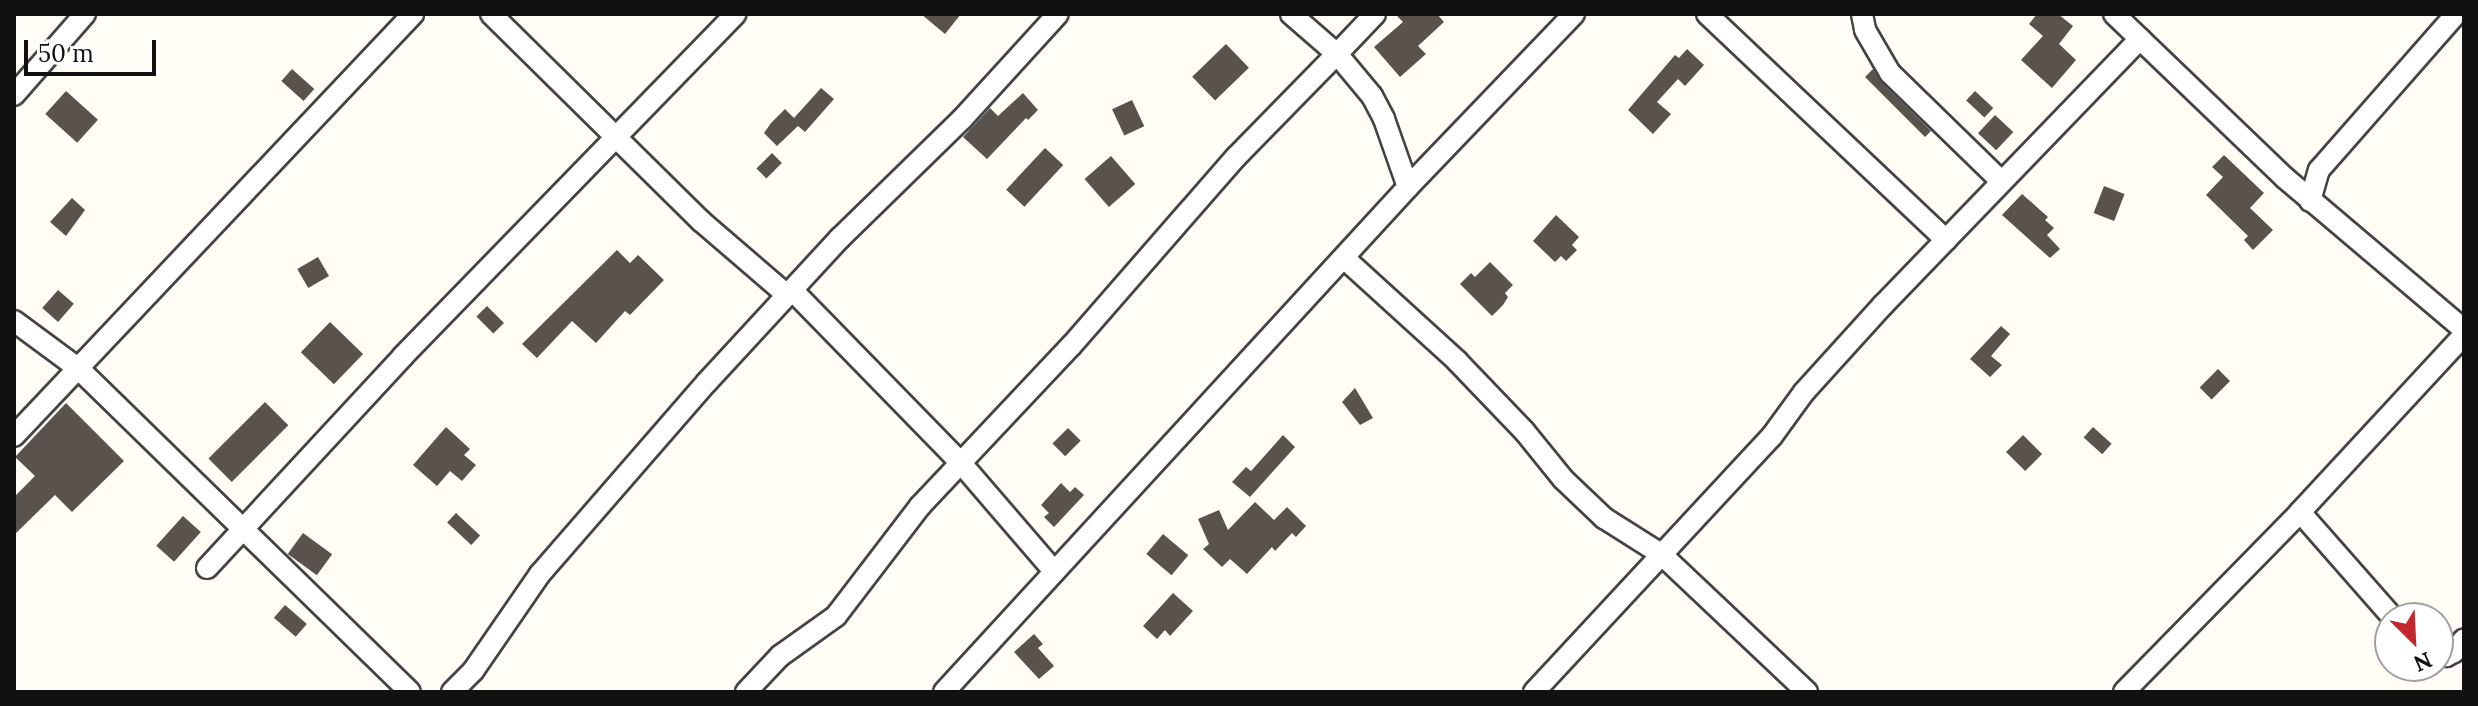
<!DOCTYPE html>
<html>
<head>
<meta charset="utf-8">
<style>
  body { margin:0 }
  #map { position:relative; width:2478px; height:706px; overflow:hidden; background:#fffdf5; font-family:Lora,serif }
  div>[style] { position:absolute }
  [style*='--x'] { left:calc(var(--x)*1px); top:calc(var(--y)*1px); width:calc(var(--w)*1px); rotate:calc(var(--a)*1deg) }
  .building>* { inset:0; background:#5a524d; transform-origin:0 0 }
  .roads { filter:drop-shadow(2px 0 #444) drop-shadow(-2px 0 #444) drop-shadow(0 2px #444) drop-shadow(0 -2px #444) }
  .street>* { height:20px; margin:-10px; padding:0 10px; transform-origin:10px; border-radius:10px; background:#fff }
  span { translate:-50% -50%; white-space:nowrap; text-align:center; line-height:1.15; -webkit-text-stroke:8px #fff; paint-order:stroke }
  .frame { position:absolute; inset:0; border:16px solid #111; pointer-events:none }
  .north { position:absolute; left:2374px; top:602px; width:80px; height:80px; box-sizing:border-box; background:#fff; border:2px solid #a0a0a0; border-radius:50%; rotate:156deg; font-size:22px; font-weight:700; line-height:32px; text-align:center; color:#111 }
  .north::after { content:''; display:block; margin:auto; width:28px; height:36px; background:#c4262e; clip-path:polygon(50% 0,100% 100%,50% 72%,0 100%) }
  .scale { position:absolute; left:24px; top:40px; width:132px; height:36px; box-sizing:border-box; border:4px solid #111; border-top:0; padding-left:10px; font-size:24px; line-height:28px; white-space:nowrap; color:#111; -webkit-text-stroke:6px #fff; paint-order:stroke }
</style>
</head>
<body>
<div id="map">
  <div class="building">
    <div style="clip-path:polygon(921px 14px,961px 14px,945px 34px)"></div>
    <div style="clip-path:polygon(1395px 14px,1437px 14px,1444px 22px,1418px 46px,1426px 54px,1400px 77px,1374px 47px,1403px 22px)"></div>
    <div style="clip-path:polygon(2037px 14px,2058px 14px,2073px 26px,2059px 44px,2076px 60px,2052px 88px,2021px 60px,2043px 36px,2029px 24px)"></div>
    <div style="left:1226px;top:44px;width:33px;height:47px;rotate:46deg"></div>
    <div style="clip-path:polygon(1687px 49px,1704px 65px,1685px 86px,1678px 79px,1657px 102px,1671px 114px,1653px 134px,1628px 110px,1675px 55px,1679px 58px)"></div>
    <div style="left:292px;top:69px;width:30px;height:16px;rotate:42deg"></div>
    <div style="clip-path:polygon(1873px 69px,1881px 82px,1931px 131px,1925px 137px,1865px 77px)"></div>
    <div style="clip-path:polygon(821px 88px,834px 99px,805px 132px,798px 126px,777px 146px,764px 133px,771px 123px,785px 109px,794px 118px)"></div>
    <div style="left:66px;top:91px;width:43px;height:31px;rotate:42deg"></div>
    <div style="left:1975px;top:91px;width:25px;height:13px;rotate:43deg"></div>
    <div style="clip-path:polygon(1023px 93px,1038px 110px,1028px 120px,1026px 118px,987px 159px,963px 137px,990px 108px,998px 116px)"></div>
    <div style="left:1132px;top:100px;width:29px;height:22px;rotate:65deg"></div>
    <div style="left:1995px;top:115px;width:25px;height:25px;rotate:43deg"></div>
    <div style="left:1045px;top:148px;width:25px;height:57px;rotate:43deg"></div>
    <div style="left:772px;top:153px;width:14px;height:22px;rotate:45deg"></div>
    <div style="clip-path:polygon(2224px 155px,2264px 193px,2250px 208px,2273px 230px,2253px 250px,2244px 240px,2248px 236px,2206px 195px,2223px 177px,2212px 167px)"></div>
    <div style="left:1111px;top:156px;width:37px;height:35px;rotate:49deg"></div>
    <div style="left:2104px;top:186px;width:22px;height:29px;rotate:21deg"></div>
    <div style="clip-path:polygon(2022px 194px,2048px 217px,2045px 220px,2054px 228px,2047px 235px,2060px 249px,2050px 258px,2002px 215px)"></div>
    <div style="clip-path:polygon(72px 198px,85px 210px,66px 236px,50px 222px)"></div>
    <div style="clip-path:polygon(1556px 215px,1579px 237px,1572px 245px,1577px 250px,1566px 261px,1561px 256px,1555px 262px,1533px 241px)"></div>
    <div style="clip-path:polygon(617px 250px,630px 263px,638px 255px,664px 280px,630px 315px,625px 311px,596px 343px,572px 321px,537px 358px,522px 344px)"></div>
    <div style="left:318px;top:257px;width:22px;height:24px;rotate:60deg"></div>
    <div style="clip-path:polygon(1490px 262px,1513px 285px,1505px 293px,1508px 297px,1503px 305px,1492px 316px,1460px 284px,1471px 273px,1475px 277px)"></div>
    <div style="left:58px;top:290px;width:21px;height:24px;rotate:41deg"></div>
    <div style="left:487px;top:306px;width:24px;height:15px;rotate:45deg"></div>
    <div style="left:330px;top:322px;width:46px;height:42px;rotate:44deg"></div>
    <div style="clip-path:polygon(2001px 326px,2010px 334px,1991px 356px,2002px 365px,1990px 377px,1970px 359px)"></div>
    <div style="left:2218px;top:369px;width:17px;height:26px;rotate:45deg"></div>
    <div style="clip-path:polygon(1355px 388px,1373px 418px,1360px 425px,1342px 402px)"></div>
    <div style="left:265px;top:402px;width:33px;height:80px;rotate:45deg"></div>
    <div style="clip-path:polygon(66px 403px,124px 461px,72px 512px,55px 495px,14px 535px,14px 497px,35px 476px,15px 457px)"></div>
    <div style="clip-path:polygon(446px 427px,470px 449px,464px 455px,476px 465px,462px 481px,450px 471px,437px 486px,413px 465px)"></div>
    <div style="left:2093px;top:427px;width:25px;height:14px;rotate:42deg"></div>
    <div style="left:1068px;top:428px;width:18px;height:22px;rotate:45deg"></div>
    <div style="clip-path:polygon(1283px 435px,1295px 447px,1250px 497px,1232px 482px,1246px 467px,1251px 471px)"></div>
    <div style="left:2023px;top:435px;width:27px;height:24px;rotate:45deg"></div>
    <div style="clip-path:polygon(1061px 483px,1070px 492px,1075px 487px,1084px 495px,1054px 527px,1044px 517px,1049px 513px,1041px 505px)"></div>
    <div style="clip-path:polygon(1255px 502px,1274px 520px,1287px 507px,1306px 526px,1296px 537px,1292px 533px,1275px 551px,1272px 547px,1247px 574px,1230px 559px,1222px 567px,1203px 549px,1209px 544px,1198px 519px,1219px 510px,1228px 530px)"></div>
    <div style="left:456px;top:513px;width:33px;height:13px;rotate:43deg"></div>
    <div style="left:183px;top:516px;width:24px;height:40px;rotate:42deg"></div>
    <div style="left:303px;top:533px;width:36px;height:26px;rotate:36deg"></div>
    <div style="left:1163px;top:534px;width:33px;height:26px;rotate:40deg"></div>
    <div style="clip-path:polygon(1173px 593px,1193px 611px,1170px 636px,1165px 630px,1157px 639px,1143px 626px)"></div>
    <div style="left:285px;top:605px;width:29px;height:17px;rotate:41deg"></div>
    <div style="clip-path:polygon(1034px 634px,1043px 644px,1038px 648px,1054px 666px,1039px 679px,1014px 652px)"></div>
  </div>
  <div class="roads">
    <div class="street">
      <div style="--x:491;--y:14;--w:295;--a:44.6"></div>
      <div style="--x:701;--y:221;--w:113;--a:40.7"></div>
      <div style="--x:1375;--y:14;--w:55;--a:133.5"></div>
      <div style="--x:1337;--y:54;--w:55;--a:50.2"></div>
      <div style="--x:1372;--y:96;--w:26;--a:62"></div>
      <div style="--x:1384;--y:119;--w:72;--a:70.6"></div>
      <div style="--x:1707;--y:14;--w:329;--a:43.4"></div>
      <div style="--x:1862;--y:14;--w:16;--a:79"></div>
      <div style="--x:1865;--y:30;--w:50;--a:59.8"></div>
      <div style="--x:1890;--y:73;--w:155;--a:44.2"></div>
      <div style="--x:2114;--y:14;--w:237;--a:43.8"></div>
      <div style="--x:2285;--y:178;--w:235;--a:40.3"></div>
      <div style="--x:14;--y:95;--w:108;--a:-48.8"></div>
      <div style="--x:2310;--y:201;--w:32;--a:-74"></div>
      <div style="--x:2319;--y:170;--w:208;--a:-48.7"></div>
      <div style="--x:1344;--y:258;--w:153;--a:42.3"></div>
      <div style="--x:1457;--y:361;--w:98;--a:46.2"></div>
      <div style="--x:1525;--y:432;--w:60;--a:51"></div>
      <div style="--x:1563;--y:479;--w:57;--a:43.6"></div>
      <div style="--x:1604;--y:518;--w:67;--a:32.3"></div>
      <div style="--x:1661;--y:554;--w:201;--a:43.4"></div>
      <div style="--x:792;--y:290;--w:242;--a:45.7"></div>
      <div style="--x:961;--y:463;--w:143;--a:49.3"></div>
      <div style="--x:14;--y:321;--w:81;--a:36.4"></div>
      <div style="--x:79;--y:369;--w:462;--a:44.3"></div>
      <div style="--x:14;--y:436;--w:581;--a:-46.6"></div>
      <div style="--x:2300;--y:512;--w:141;--a:48.7"></div>
      <div style="--x:207;--y:568;--w:289;--a:-47.2"></div>
      <div style="--x:403;--y:356;--w:477;--a:-45.8"></div>
      <div style="--x:2438;--y:653;--w:9;--a:21"></div>
      <div style="--x:2446;--y:656;--w:9;--a:-27"></div>
      <div style="--x:2454;--y:652;--w:16;--a:-52"></div>
      <div style="--x:452;--y:692;--w:30;--a:-45"></div>
      <div style="--x:473;--y:671;--w:118;--a:-55.4"></div>
      <div style="--x:540;--y:574;--w:254;--a:-49"></div>
      <div style="--x:707;--y:382;--w:196;--a:-47.3"></div>
      <div style="--x:840;--y:238;--w:170;--a:-44.3"></div>
      <div style="--x:962;--y:119;--w:142;--a:-47.6"></div>
      <div style="--x:746;--y:692;--w:50;--a:-46.6"></div>
      <div style="--x:780;--y:656;--w:69;--a:-35.5"></div>
      <div style="--x:836;--y:616;--w:138;--a:-52.6"></div>
      <div style="--x:920;--y:506;--w:220;--a:-46.7"></div>
      <div style="--x:1071;--y:346;--w:251;--a:-48.9"></div>
      <div style="--x:1236;--y:157;--w:144;--a:-45.6"></div>
      <div style="--x:1337;--y:54;--w:61;--a:-139"></div>
      <div style="--x:944;--y:692;--w:686;--a:-47.42"></div>
      <div style="--x:1408;--y:187;--w:240;--a:-46.2"></div>
      <div style="--x:1534;--y:692;--w:350;--a:-47.1"></div>
      <div style="--x:1772;--y:436;--w:54;--a:-54"></div>
      <div style="--x:1804;--y:392;--w:118;--a:-47.8"></div>
      <div style="--x:1883;--y:305;--w:370;--a:-46"></div>
      <div style="--x:2124;--y:692;--w:252;--a:-45.6"></div>
      <div style="--x:2300;--y:512;--w:241;--a:-47.2"></div>
    </div>
  </div>
  <div class="frame"></div>
  <div class="north">N</div>
  <div class="scale">50 m</div>
</div>
</body>
</html>
